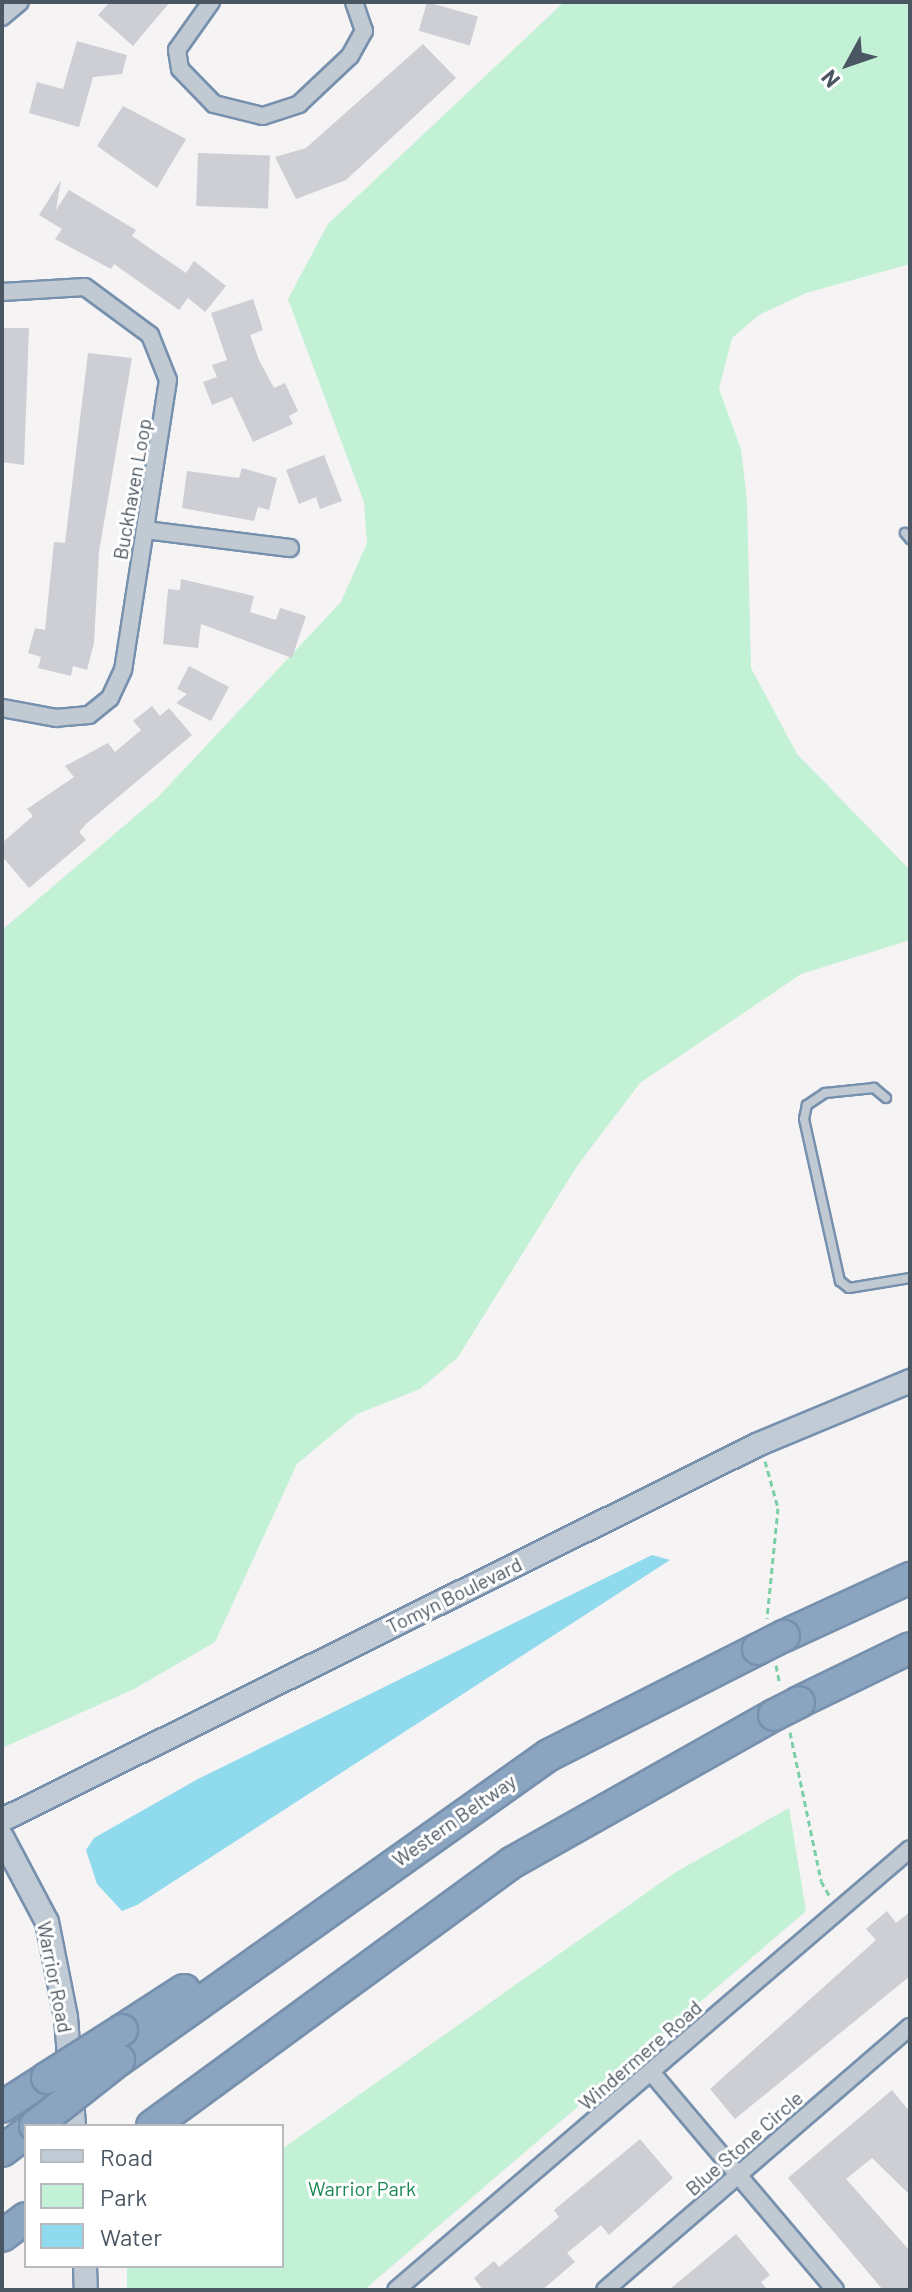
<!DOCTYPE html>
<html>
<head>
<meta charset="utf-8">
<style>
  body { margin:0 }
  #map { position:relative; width:912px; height:2292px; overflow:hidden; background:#f5f3f3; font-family:Barlow,sans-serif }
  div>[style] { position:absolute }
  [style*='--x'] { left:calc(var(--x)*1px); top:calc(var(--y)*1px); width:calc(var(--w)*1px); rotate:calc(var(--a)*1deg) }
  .green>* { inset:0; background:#c3f1d5 }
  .water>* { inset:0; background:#90daee }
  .building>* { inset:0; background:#cdcfd5; transform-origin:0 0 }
  .path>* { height:3px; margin-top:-1.5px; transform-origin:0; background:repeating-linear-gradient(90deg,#7ad0a6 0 6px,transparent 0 10px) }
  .roads { filter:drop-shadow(2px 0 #7690ad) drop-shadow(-2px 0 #7690ad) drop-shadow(0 2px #7690ad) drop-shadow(0 -2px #7690ad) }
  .lane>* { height:8px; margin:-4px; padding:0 4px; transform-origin:4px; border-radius:4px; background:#c1cad2 }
  .street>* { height:16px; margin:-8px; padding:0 8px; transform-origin:8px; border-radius:8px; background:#c1cad2 }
  .secondary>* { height:22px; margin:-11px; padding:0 11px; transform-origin:11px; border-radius:11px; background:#c1cbd6 }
  .highway>* { height:30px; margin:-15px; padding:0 15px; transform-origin:15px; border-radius:15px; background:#8ba5c1 }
  .bridges { filter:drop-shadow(2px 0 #7690ad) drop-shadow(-2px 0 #7690ad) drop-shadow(0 2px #7690ad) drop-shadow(0 -2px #7690ad) }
  .highway-bridge>* { height:30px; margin:-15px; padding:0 15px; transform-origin:15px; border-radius:15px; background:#8ba5c1 }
  span { translate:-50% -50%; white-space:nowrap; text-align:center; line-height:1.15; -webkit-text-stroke:6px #fff; paint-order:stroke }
  .street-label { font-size:20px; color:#4a5661 }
  .park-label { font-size:20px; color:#17864f }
  .frame { position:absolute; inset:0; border:4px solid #4a5661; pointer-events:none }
  .legend { position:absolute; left:24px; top:2124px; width:260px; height:144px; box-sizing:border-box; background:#fff; border:2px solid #b7bbc0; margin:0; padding:10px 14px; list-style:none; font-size:24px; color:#4a5661 }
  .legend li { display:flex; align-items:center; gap:16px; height:40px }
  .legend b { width:40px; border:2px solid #b7bbc0 }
  .north { position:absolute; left:808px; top:24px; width:80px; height:80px; -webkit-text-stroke:6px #fff; paint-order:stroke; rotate:230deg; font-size:22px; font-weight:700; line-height:32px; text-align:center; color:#4a5661 }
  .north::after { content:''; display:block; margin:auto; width:28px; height:36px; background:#4a5661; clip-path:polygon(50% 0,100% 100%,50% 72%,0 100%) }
</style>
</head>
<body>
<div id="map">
  <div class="green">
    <div style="clip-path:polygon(564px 2px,910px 2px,910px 264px,806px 293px,759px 315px,732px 338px,719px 389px,741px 449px,747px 501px,751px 668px,797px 754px,910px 870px,910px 940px,801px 974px,640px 1083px,577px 1166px,458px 1357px,420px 1389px,357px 1414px,297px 1464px,215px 1642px,134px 1689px,2px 1748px,2px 930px,159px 796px,341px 602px,367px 543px,364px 502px,288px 299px,328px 224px)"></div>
    <div style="clip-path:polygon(789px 1808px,806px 1911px,364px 2290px,127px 2290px,127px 2266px,282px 2266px,282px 2149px,676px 1872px)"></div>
  </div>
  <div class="water">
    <div style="clip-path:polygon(652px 1555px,670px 1560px,137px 1905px,122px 1911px,97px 1884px,86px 1850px,94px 1838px,198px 1779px)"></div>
  </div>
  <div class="building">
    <div style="clip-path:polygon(110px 2px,170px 2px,133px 46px,98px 15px)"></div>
    <div style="left:427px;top:2px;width:53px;height:30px;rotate:16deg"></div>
    <div style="clip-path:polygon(77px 41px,127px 55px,122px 74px,93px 77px,79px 127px,29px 113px,37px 82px,63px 89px)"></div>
    <div style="clip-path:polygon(423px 44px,456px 78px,346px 180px,296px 199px,275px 157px,306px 148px)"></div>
    <div style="clip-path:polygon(123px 106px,186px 139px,157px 188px,97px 146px)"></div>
    <div style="left:198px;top:153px;width:72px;height:53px;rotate:2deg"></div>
    <div style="clip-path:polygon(61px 180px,56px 210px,69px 190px,136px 230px,132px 236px,186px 273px,194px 261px,226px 286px,205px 312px,188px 298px,179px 310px,114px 264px,111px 269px,55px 239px,62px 229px,39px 215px)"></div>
    <div style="clip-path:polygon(253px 299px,263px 330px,250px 335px,259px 360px,274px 388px,285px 383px,298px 411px,289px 416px,293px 424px,253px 442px,232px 397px,212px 405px,203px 382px,217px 377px,212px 365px,227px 360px,211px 313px)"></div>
    <div style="clip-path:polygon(2px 328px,29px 328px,24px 465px,2px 462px)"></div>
    <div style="clip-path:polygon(88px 353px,132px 358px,99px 552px,94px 643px,87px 670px,73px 666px,71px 676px,38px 668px,41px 657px,28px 653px,35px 628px,45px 630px,54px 542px,65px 543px)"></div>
    <div style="clip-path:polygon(324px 455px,342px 501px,320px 509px,316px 497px,299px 504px,286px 470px)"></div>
    <div style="clip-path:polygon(242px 468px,277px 478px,269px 510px,258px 507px,254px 521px,182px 508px,187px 471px,239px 478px)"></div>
    <div style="clip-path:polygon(181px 579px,254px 596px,250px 612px,276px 620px,280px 608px,306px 616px,292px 658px,201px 624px,198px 648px,163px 644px,168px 589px,180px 590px)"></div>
    <div style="clip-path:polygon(189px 666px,229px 687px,211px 721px,176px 703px,187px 694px,177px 689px)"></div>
    <div style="clip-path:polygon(152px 706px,160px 716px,169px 708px,192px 735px,86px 824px,79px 832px,86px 840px,29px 888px,2px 856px,2px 843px,33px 816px,27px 809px,74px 777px,65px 766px,108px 743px,115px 752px,141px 730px,133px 721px)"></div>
    <div style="clip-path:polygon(887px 1911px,896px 1923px,910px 1912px,910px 1976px,735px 2119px,710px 2089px,876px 1940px,866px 1929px)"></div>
    <div style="clip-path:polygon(892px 2090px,910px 2112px,910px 2195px,872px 2158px,846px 2179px,910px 2251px,910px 2290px,883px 2290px,788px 2178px)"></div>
    <div style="clip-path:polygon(640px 2139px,673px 2178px,609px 2235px,601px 2225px,567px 2253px,575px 2262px,542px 2290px,483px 2290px,474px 2278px,494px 2261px,499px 2267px,559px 2217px,554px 2210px)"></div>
    <div style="clip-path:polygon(736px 2234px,770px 2275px,761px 2282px,768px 2290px,669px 2290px)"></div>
  </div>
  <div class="path">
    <div style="--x:765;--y:1461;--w:49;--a:74.5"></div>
    <div style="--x:778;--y:1508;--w:111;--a:95.7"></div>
    <div style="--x:776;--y:1665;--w:20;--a:79"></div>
    <div style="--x:790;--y:1732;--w:152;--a:78.2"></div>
    <div style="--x:821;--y:1881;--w:20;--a:60"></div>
  </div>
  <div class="roads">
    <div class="lane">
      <div style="--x:905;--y:533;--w:8;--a:50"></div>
      <div style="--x:886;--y:1098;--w:16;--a:-140"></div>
      <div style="--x:874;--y:1088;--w:49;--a:174.2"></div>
      <div style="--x:825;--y:1093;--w:22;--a:146"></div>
      <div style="--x:807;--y:1105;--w:14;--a:102"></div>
      <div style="--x:804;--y:1119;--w:166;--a:77.5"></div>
      <div style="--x:840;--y:1281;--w:11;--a:38"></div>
      <div style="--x:849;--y:1288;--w:62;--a:-9.3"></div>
    </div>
    <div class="street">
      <div style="--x:211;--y:2;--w:59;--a:125.3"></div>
      <div style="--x:177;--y:50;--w:19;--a:81"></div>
      <div style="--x:180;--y:69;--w:49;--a:45.8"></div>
      <div style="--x:214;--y:104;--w:50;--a:13.8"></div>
      <div style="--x:263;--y:116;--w:38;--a:-18"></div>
      <div style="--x:299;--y:104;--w:70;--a:-43.3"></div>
      <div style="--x:350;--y:56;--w:29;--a:-61"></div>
      <div style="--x:364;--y:31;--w:31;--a:-109"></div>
      <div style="--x:2;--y:17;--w:23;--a:-40"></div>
      <div style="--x:2;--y:292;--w:83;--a:-3.4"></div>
      <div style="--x:85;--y:287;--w:81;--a:36.4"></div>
      <div style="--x:150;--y:335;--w:48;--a:68.2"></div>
      <div style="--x:168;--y:380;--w:293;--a:98.8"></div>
      <div style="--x:123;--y:670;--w:31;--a:115"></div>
      <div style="--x:110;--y:698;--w:27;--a:141"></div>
      <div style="--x:89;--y:715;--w:33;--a:175"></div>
      <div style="--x:56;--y:718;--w:55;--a:-169.5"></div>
      <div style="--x:145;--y:530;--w:146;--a:7.1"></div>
      <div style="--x:651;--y:2072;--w:285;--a:49.8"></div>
      <div style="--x:396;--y:2290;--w:677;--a:-40.63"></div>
      <div style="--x:605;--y:2290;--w:403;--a:-40.8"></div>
    </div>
    <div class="secondary">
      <div style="--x:2;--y:1820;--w:845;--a:-26.41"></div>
      <div style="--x:759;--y:1444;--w:164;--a:-22.6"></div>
      <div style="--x:2;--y:1837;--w:96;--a:62.1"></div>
      <div style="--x:47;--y:1922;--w:97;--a:78.7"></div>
      <div style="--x:66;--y:2017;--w:109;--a:85.8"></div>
      <div style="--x:85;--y:2266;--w:24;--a:88"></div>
    </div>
    <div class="highway">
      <div style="--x:784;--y:1636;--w:139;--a:-24.7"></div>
      <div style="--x:799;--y:1702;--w:123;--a:-25.9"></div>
      <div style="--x:122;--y:2030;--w:74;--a:-32.8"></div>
      <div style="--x:119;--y:2060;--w:527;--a:-35.35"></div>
      <div style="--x:549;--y:1755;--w:234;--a:-26.9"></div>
      <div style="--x:2;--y:2107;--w:54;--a:-32.8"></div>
      <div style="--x:152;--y:2126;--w:447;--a:-36.2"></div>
      <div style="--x:513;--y:1862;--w:300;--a:-29.4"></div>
      <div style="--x:2;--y:2151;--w:30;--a:-37"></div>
      <div style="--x:2;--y:2236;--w:30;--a:-37"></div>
    </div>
  </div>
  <div class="bridges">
    <div class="highway-bridge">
      <div style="--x:758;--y:1649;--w:29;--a:-27"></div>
      <div style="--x:774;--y:1715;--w:28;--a:-27"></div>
      <div style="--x:47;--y:2078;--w:89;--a:-32.6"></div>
      <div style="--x:35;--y:2126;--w:107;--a:-38.2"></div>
    </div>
  </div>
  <div class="street-label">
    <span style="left:132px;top:489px;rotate:-80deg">Buckhaven Loop</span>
    <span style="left:454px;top:1595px;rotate:-26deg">Tomyn Boulevard</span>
    <span style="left:454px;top:1820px;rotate:-35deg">Western Beltway</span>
    <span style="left:55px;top:1977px;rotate:79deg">Warrior Road</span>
    <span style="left:640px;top:2055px;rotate:-41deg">Windermere Road</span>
    <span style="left:744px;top:2143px;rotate:-41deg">Blue Stone Circle</span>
  </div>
  <div class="park-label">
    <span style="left:362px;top:2188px">Warrior Park</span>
  </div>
  <div class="frame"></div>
  <ul class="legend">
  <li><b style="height:10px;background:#c1cbd6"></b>Road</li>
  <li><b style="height:22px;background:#c3f1d5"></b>Park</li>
  <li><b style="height:22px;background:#90daee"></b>Water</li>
  </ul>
  <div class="north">N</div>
</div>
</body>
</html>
